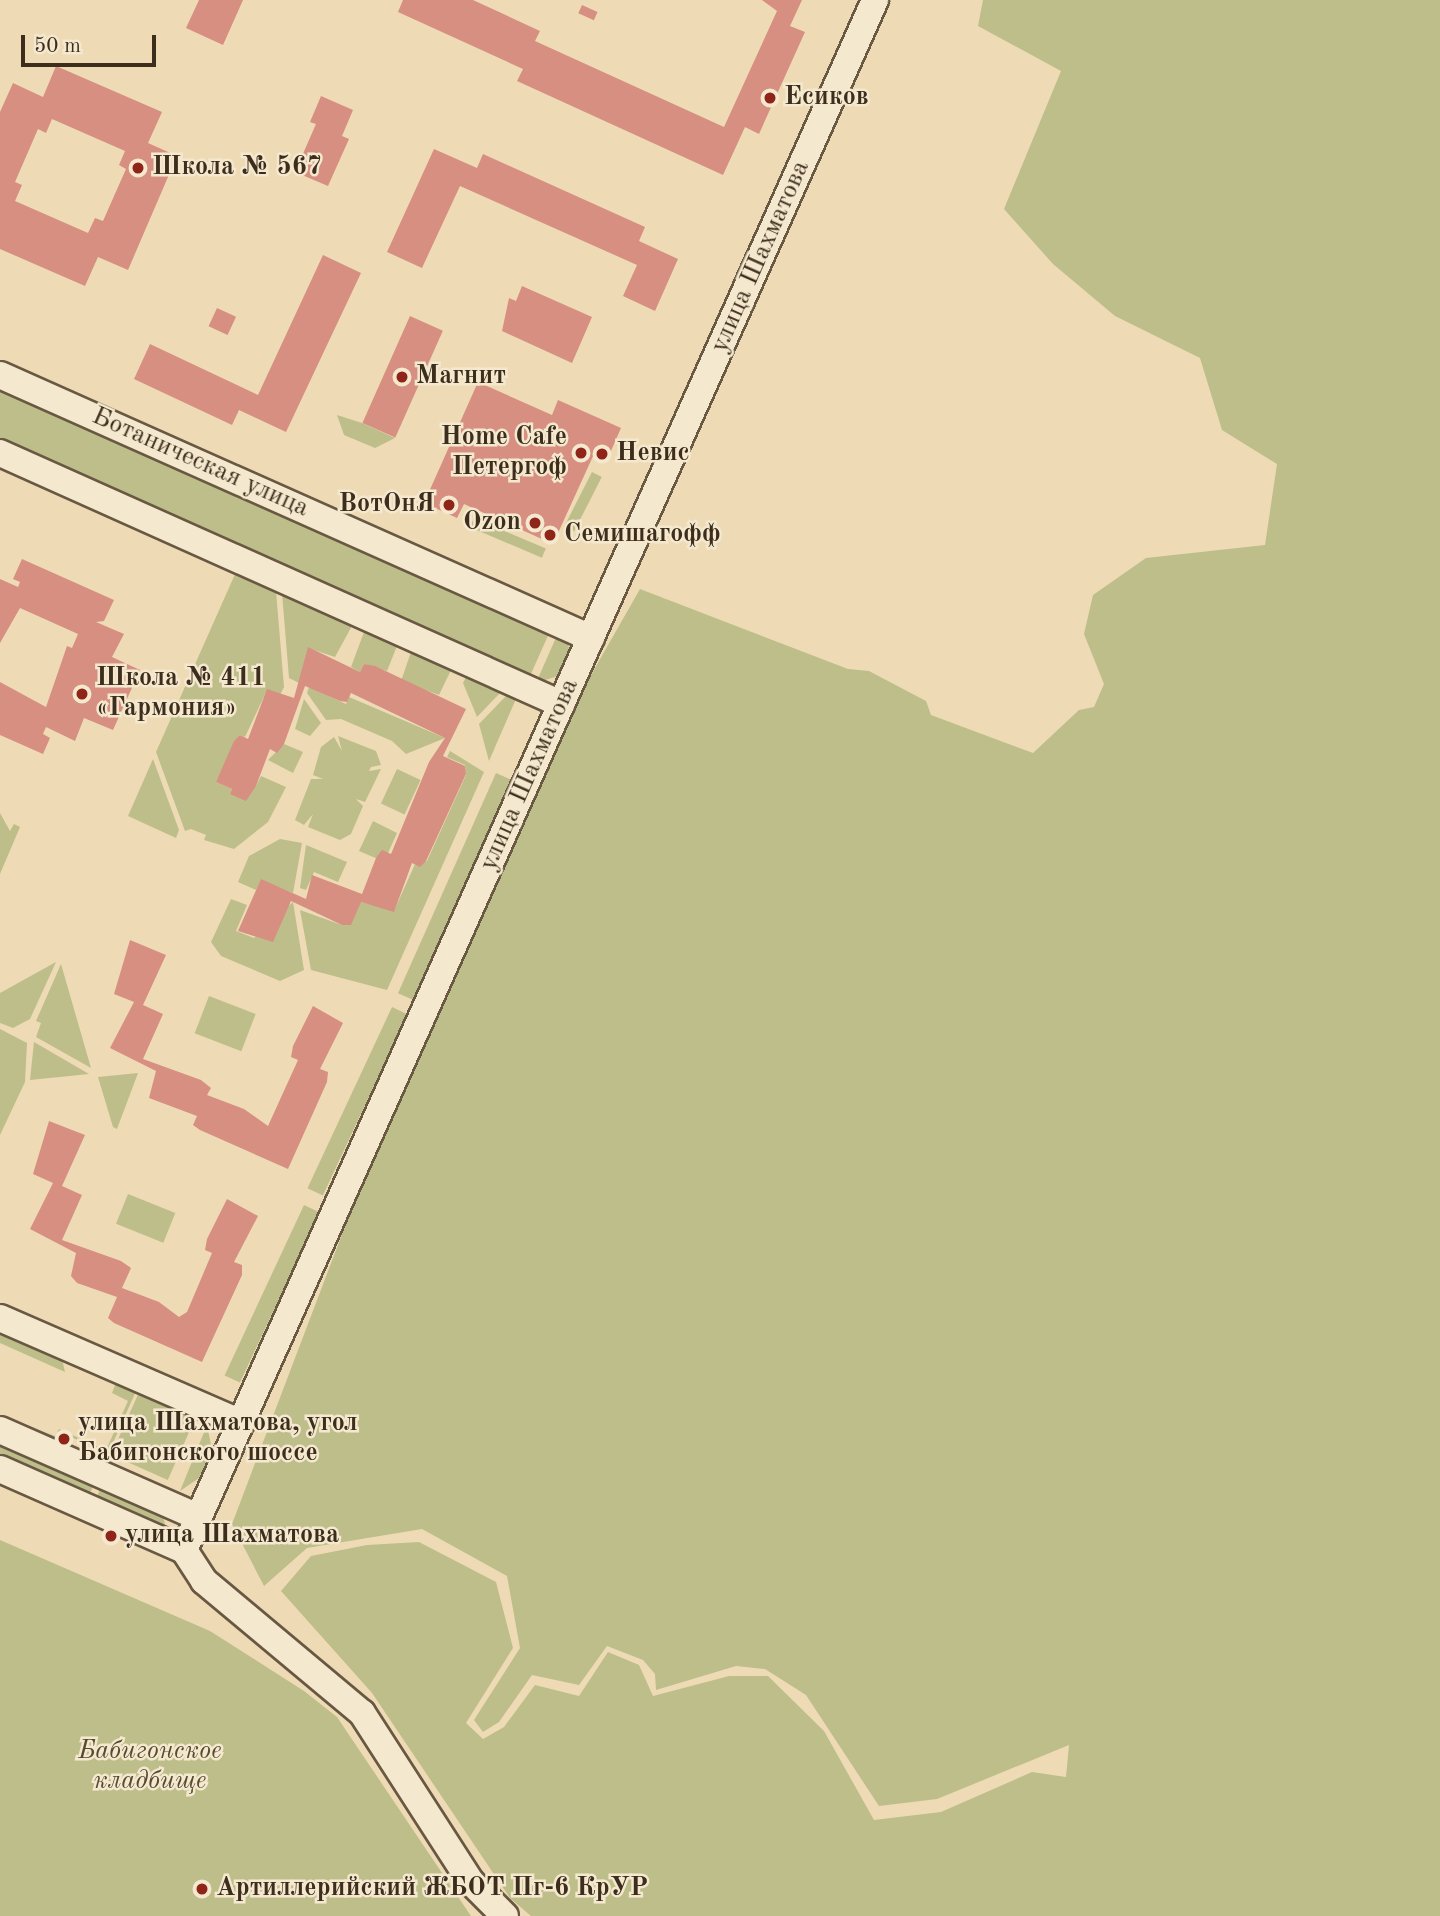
<!DOCTYPE html>
<html>
<head>
<meta charset="utf-8">
<style>
  body { margin:0 }
  #map { position:relative; width:1440px; height:1916px; overflow:hidden; background:#eedbb5; font-family:"Old Standard TT",serif }
  div>[style] { position:absolute }
  [style*='--x'] { left:calc(var(--x)*1px); top:calc(var(--y)*1px); width:calc(var(--w)*1px); rotate:calc(var(--a)*1deg) }
  .green>* { inset:0; background:#bdbe8a; transform-origin:0 0 }
  .building>* { inset:0; background:#d68f80; transform-origin:0 0 }
  .roads { filter:drop-shadow(2px 0 #695842) drop-shadow(-2px 0 #695842) drop-shadow(0 2px #695842) drop-shadow(0 -2px #695842) }
  .minor>* { height:26px; margin:-13px; padding:0 13px; transform-origin:13px; border-radius:13px; background:#f4e8cf }
  .dots>* { width:19px; height:19px; translate:-50% -50%; box-sizing:border-box; border:4px solid #f4e8cf; border-radius:50% }
  span { translate:-50% -50%; white-space:nowrap; text-align:center; line-height:1.15; -webkit-text-stroke:5px #f4e8cf; paint-order:stroke }
  .poi-label { font-size:26px; color:#3d2d1c; font-weight:700 }
  .left { translate:0 -50%; text-align:left }
  .right { translate:-100% -50%; text-align:right }
  .street-label { font-size:26px; color:#3d2d1c }
  .park-label { font-size:26px; color:#574a32; font-style:italic }
  .scale { position:absolute; left:21px; top:35px; width:135px; height:32px; box-sizing:border-box; border:4px solid #3d2d1c; border-top:0; padding-left:9px; font-size:21px; line-height:24px; white-space:nowrap; color:#3d2d1c; -webkit-text-stroke:5px #f4e8cf; paint-order:stroke }
</style>
</head>
<body>
<div id="map">
  <div class="green">
    <div style="clip-path:polygon(983px 0,1440px 0,1440px 1916px,531px 1916px,510px 1898px,372px 1693px,281px 1591px,311px 1556px,367px 1545px,419px 1542px,496px 1582px,513px 1648px,466px 1723px,483px 1739px,504px 1727px,535px 1685px,579px 1696px,608px 1652px,639px 1665px,653px 1696px,729px 1676px,768px 1676px,824px 1731px,874px 1820px,941px 1812px,1032px 1772px,1066px 1777px,1069px 1745px,937px 1799px,879px 1806px,806px 1695px,765px 1669px,736px 1666px,656px 1690px,655px 1674px,643px 1660px,607px 1646px,579px 1685px,532px 1675px,499px 1722px,483px 1732px,474px 1720px,520px 1648px,507px 1576px,422px 1529px,307px 1548px,264px 1586px,232px 1524px,360px 1187px,587px 682px,640px 589px,848px 669px,869px 671px,926px 701px,931px 715px,1033px 753px,1079px 710px,1094px 707px,1104px 684px,1084px 634px,1093px 595px,1146px 558px,1265px 545px,1277px 464px,1222px 430px,1200px 358px,1115px 316px,1053px 264px,1004px 209px,1061px 71px,978px 26px)"></div>
    <div style="left:0;top:384px;width:603px;height:60px;rotate:24deg"></div>
    <div style="clip-path:polygon(337px 415px,362px 423px,395px 438px,375px 448px,344px 435px)"></div>
    <div style="left:592px;top:472px;width:11px;height:61px;rotate:27deg"></div>
    <div style="left:474px;top:518px;width:78px;height:10px;rotate:23deg"></div>
    <div style="clip-path:polygon(236px 572px,276px 591px,284px 687px,280px 695px,267px 690px,245px 737px,240px 735px,216px 782px,232px 789px,230px 794px,256px 786px,261px 776px,286px 787px,268px 822px,234px 849px,204px 840px,206px 835px,191px 829px,185px 831px,156px 752px)"></div>
    <div style="clip-path:polygon(282px 593px,353px 624px,335px 657px,308px 648px,299px 683px,289px 678px)"></div>
    <div style="clip-path:polygon(364px 632px,397px 646px,387px 671px,364px 664px,360px 672px,351px 667px)"></div>
    <div style="clip-path:polygon(558px 633px,568px 639px,569px 650px,558px 676px,536px 683px)"></div>
    <div style="clip-path:polygon(411px 652px,451px 670px,439px 695px,401px 681px)"></div>
    <div style="clip-path:polygon(466px 677px,501px 692px,477px 717px,463px 683px)"></div>
    <div style="clip-path:polygon(309px 687px,346px 704px,349px 697px,445px 738px,406px 754px,392px 741px,341px 719px,326px 720px,307px 693px)"></div>
    <div style="clip-path:polygon(507px 695px,516px 699px,489px 761px,479px 724px)"></div>
    <div style="clip-path:polygon(304px 699px,321px 723px,310px 736px,295px 729px)"></div>
    <div style="clip-path:polygon(338px 736px,376px 751px,381px 765px,371px 767px,369px 771px,381px 769px,365px 802px,356px 799px,363px 806px,351px 834px,340px 840px,308px 827px,313px 814px,304px 825px,295px 820px,311px 779px,323px 779px,313px 775px,321px 747px,334px 737px,342px 751px)"></div>
    <div style="clip-path:polygon(284px 744px,303px 752px,293px 773px,268px 760px)"></div>
    <div style="clip-path:polygon(450px 751px,484px 772px,387px 990px,311px 970px,300px 910px,342px 925px,361px 902px,394px 911px,415px 864px,427px 861px,466px 775px,465px 765px,447px 757px)"></div>
    <div style="clip-path:polygon(153px 759px,179px 830px,176px 838px,128px 816px)"></div>
    <div style="left:397px;top:769px;width:26px;height:38px;rotate:25deg"></div>
    <div style="left:496px;top:773px;width:17px;height:241px;rotate:24deg"></div>
    <div style="clip-path:polygon(0 813px,10px 831px,14px 824px,20px 827px,0 874px)"></div>
    <div style="clip-path:polygon(373px 821px,397px 833px,388px 853px,378px 859px,359px 851px)"></div>
    <div style="clip-path:polygon(280px 839px,302px 843px,293px 893px,261px 880px,256px 890px,238px 882px,249px 856px)"></div>
    <div style="clip-path:polygon(306px 845px,347px 862px,338px 882px,314px 872px,306px 890px,300px 888px)"></div>
    <div style="clip-path:polygon(231px 899px,247px 905px,236px 931px,254px 938px,293px 902px,304px 970px,280px 981px,221px 956px,211px 942px)"></div>
    <div style="clip-path:polygon(56px 962px,30px 1019px,13px 1028px,0 1023px,0 993px)"></div>
    <div style="clip-path:polygon(61px 964px,91px 1068px,36px 1037px,41px 1023px,36px 1021px)"></div>
    <div style="left:209px;top:996px;width:50px;height:40px;rotate:21deg"></div>
    <div style="left:392px;top:1007px;width:17px;height:200px;rotate:25deg"></div>
    <div style="clip-path:polygon(0 1029px,27px 1043px,25px 1082px,0 1135px)"></div>
    <div style="clip-path:polygon(34px 1042px,89px 1074px,30px 1080px)"></div>
    <div style="clip-path:polygon(138px 1073px,117px 1129px,113px 1127px,98px 1077px)"></div>
    <div style="left:128px;top:1194px;width:51px;height:32px;rotate:22deg"></div>
    <div style="left:304px;top:1205px;width:17px;height:188px;rotate:25deg"></div>
    <div style="clip-path:polygon(0 1328px,61px 1355px,65px 1372px,0 1343px)"></div>
    <div style="clip-path:polygon(117px 1380px,137px 1389px,108px 1454px,60px 1432px,56px 1439px,0 1415px,55px 1436px,59px 1429px,106px 1450px,128px 1401px,112px 1393px)"></div>
    <div style="left:140px;top:1390px;width:62px;height:71px;rotate:24deg"></div>
    <div style="clip-path:polygon(207px 1425px,212px 1450px,199px 1478px,180px 1491px)"></div>
    <div style="left:0;top:1442px;width:103px;height:14px;rotate:24deg"></div>
    <div style="clip-path:polygon(101px 1487px,163px 1515px,165px 1525px,96px 1499px)"></div>
    <div style="clip-path:polygon(0 1540px,210px 1631px,304px 1691px,337px 1717px,471px 1916px,0 1916px)"></div>
  </div>
  <div class="building">
    <div style="clip-path:polygon(199px 0,243px 0,223px 45px,186px 28px)"></div>
    <div style="clip-path:polygon(403px 0,473px 0,540px 31px,535px 41px,724px 127px,777px 11px,762px 0,802px 0,790px 26px,805px 32px,759px 134px,745px 127px,723px 175px,517px 81px,523px 69px,398px 12px)"></div>
    <div style="left:582px;top:5px;width:17px;height:9px;rotate:24deg"></div>
    <div style="clip-path:polygon(evenodd,56px 66px,162px 112px,148px 143px,177px 156px,128px 270px,98px 257px,85px 286px,0 249px,0 112px,13px 83px,43px 97px,56px 66px,52px 119px,125px 151px,119px 165px,126px 169px,103px 221px,95px 218px,88px 233px,15px 201px,22px 185px,15px 182px,38px 129px,46px 133px,52px 119px)"></div>
    <div style="clip-path:polygon(321px 96px,353px 110px,342px 136px,349px 139px,328px 186px,295px 172px,316px 124px,310px 122px)"></div>
    <div style="clip-path:polygon(434px 149px,477px 168px,483px 154px,645px 227px,639px 241px,678px 259px,655px 311px,623px 296px,637px 265px,460px 186px,422px 268px,387px 252px)"></div>
    <div style="clip-path:polygon(323px 255px,361px 273px,286px 432px,239px 410px,232px 425px,134px 379px,150px 344px,258px 395px)"></div>
    <div style="clip-path:polygon(522px 286px,592px 317px,572px 363px,502px 331px,509px 298px,516px 301px)"></div>
    <div style="left:217px;top:308px;width:21px;height:20px;rotate:25deg"></div>
    <div style="left:410px;top:316px;width:36px;height:117px;rotate:24deg"></div>
    <div style="clip-path:polygon(478px 382px,552px 415px,558px 400px,621px 428px,607px 460px,594px 454px,553px 544px,464px 504px,457px 518px,424px 503px)"></div>
    <div style="clip-path:polygon(22px 559px,114px 600px,104px 621px,96px 622px,124px 634px,112px 657px,140px 670px,113px 730px,84px 718px,75px 741px,46px 727px,43px 734px,50px 738px,43px 754px,0 735px,0 682px,46px 707px,67px 646px,72px 648px,78px 634px,20px 608px,0 643px,0 579px,18px 587px,20px 582px,13px 579px)"></div>
    <div style="clip-path:polygon(308px 647px,360px 672px,364px 664px,375px 666px,466px 709px,443px 756px,465px 766px,466px 774px,426px 861px,420px 867px,412px 863px,394px 912px,361px 902px,351px 925px,342px 925px,291px 901px,273px 942px,238px 931px,261px 879px,306px 899px,312px 875px,362px 894px,376px 858px,382px 850px,391px 854px,429px 762px,445px 738px,351px 693px,347px 702px,340px 701px,305px 686px,284px 744px,277px 753px,270px 749px,256px 786px,246px 801px,230px 794px,232px 789px,216px 782px,234px 741px,240px 735px,248px 739px,267px 689px,294px 698px)"></div>
    <div style="clip-path:polygon(130px 940px,166px 955px,143px 1005px,163px 1014px,143px 1059px,201px 1080px,211px 1088px,207px 1095px,244px 1109px,268px 1126px,298px 1060px,291px 1057px,293px 1046px,313px 1006px,343px 1023px,320px 1069px,328px 1072px,327px 1082px,288px 1169px,200px 1130px,193px 1125px,197px 1116px,149px 1098px,156px 1071px,110px 1048px,134px 1002px,114px 994px)"></div>
    <div style="clip-path:polygon(49px 1121px,85px 1135px,62px 1186px,82px 1195px,62px 1240px,121px 1261px,131px 1268px,122px 1288px,159px 1302px,179px 1317px,187px 1312px,212px 1253px,205px 1250px,207px 1239px,227px 1199px,258px 1216px,234px 1262px,242px 1265px,242px 1275px,202px 1362px,114px 1323px,108px 1318px,117px 1297px,77px 1283px,71px 1276px,76px 1253px,30px 1229px,53px 1183px,33px 1174px)"></div>
  </div>
  <div class="roads">
    <div class="minor">
      <div style="--x:0;--y:375;--w:647;--a:23.99"></div>
      <div style="--x:0;--y:453;--w:615;--a:24.1"></div>
      <div style="--x:0;--y:1318;--w:263;--a:23.5"></div>
      <div style="--x:0;--y:1430;--w:216;--a:23.7"></div>
      <div style="--x:0;--y:1469;--w:201;--a:23.8"></div>
      <div style="--x:184;--y:1550;--w:1697;--a:-65.97"></div>
      <div style="--x:184;--y:1550;--w:37;--a:57"></div>
      <div style="--x:204;--y:1581;--w:206;--a:39.9"></div>
      <div style="--x:362;--y:1713;--w:201;--a:57.2"></div>
      <div style="--x:471;--y:1882;--w:48;--a:45"></div>
    </div>
  </div>
  <div class="dots">
    <div style="left:770px;top:98px;background:#8f2418"></div>
    <div style="left:138px;top:168px;background:#8f2418"></div>
    <div style="left:402px;top:377px;background:#8f2418"></div>
    <div style="left:581px;top:453px;background:#8f2418"></div>
    <div style="left:602px;top:454px;background:#8f2418"></div>
    <div style="left:449px;top:505px;background:#8f2418"></div>
    <div style="left:535px;top:523px;background:#8f2418"></div>
    <div style="left:550px;top:535px;background:#8f2418"></div>
    <div style="left:82px;top:694px;background:#8f2418"></div>
    <div style="left:64px;top:1439px;background:#8f2418"></div>
    <div style="left:111px;top:1536px;background:#8f2418"></div>
    <div style="left:202px;top:1889px;background:#8f2418"></div>
  </div>
  <div class="poi-label">
    <span class="left" style="left:784px;top:98px">Есиков</span>
    <span class="left" style="left:152px;top:168px">Школа № 567</span>
    <span class="left" style="left:416px;top:377px">Магнит</span>
    <span class="right" style="left:567px;top:453px">Home Cafe<br>Петергоф</span>
    <span class="left" style="left:616px;top:454px">Невис</span>
    <span class="right" style="left:435px;top:505px">ВотОнЯ</span>
    <span class="right" style="left:521px;top:523px">Ozon</span>
    <span class="left" style="left:564px;top:535px">Семишагофф</span>
    <span class="left" style="left:96px;top:694px">Школа № 411<br>«Гармония»</span>
    <span class="left" style="left:78px;top:1439px">улица Шахматова, угол<br>Бабигонского шоссе</span>
    <span class="left" style="left:125px;top:1536px">улица Шахматова</span>
    <span class="left" style="left:216px;top:1889px">Артиллерийский ЖБОТ Пг-6 КрУР</span>
  </div>
  <div class="street-label">
    <span style="left:761px;top:257px;rotate:-66deg">улица Шахматова</span>
    <span style="left:200px;top:463px;rotate:24deg">Ботаническая улица</span>
    <span style="left:530px;top:775px;rotate:-66deg">улица Шахматова</span>
  </div>
  <div class="park-label">
    <span style="left:150px;top:1767px">Бабигонское<br>кладбище</span>
  </div>
  <div class="scale">50 m</div>
</div>
</body>
</html>
